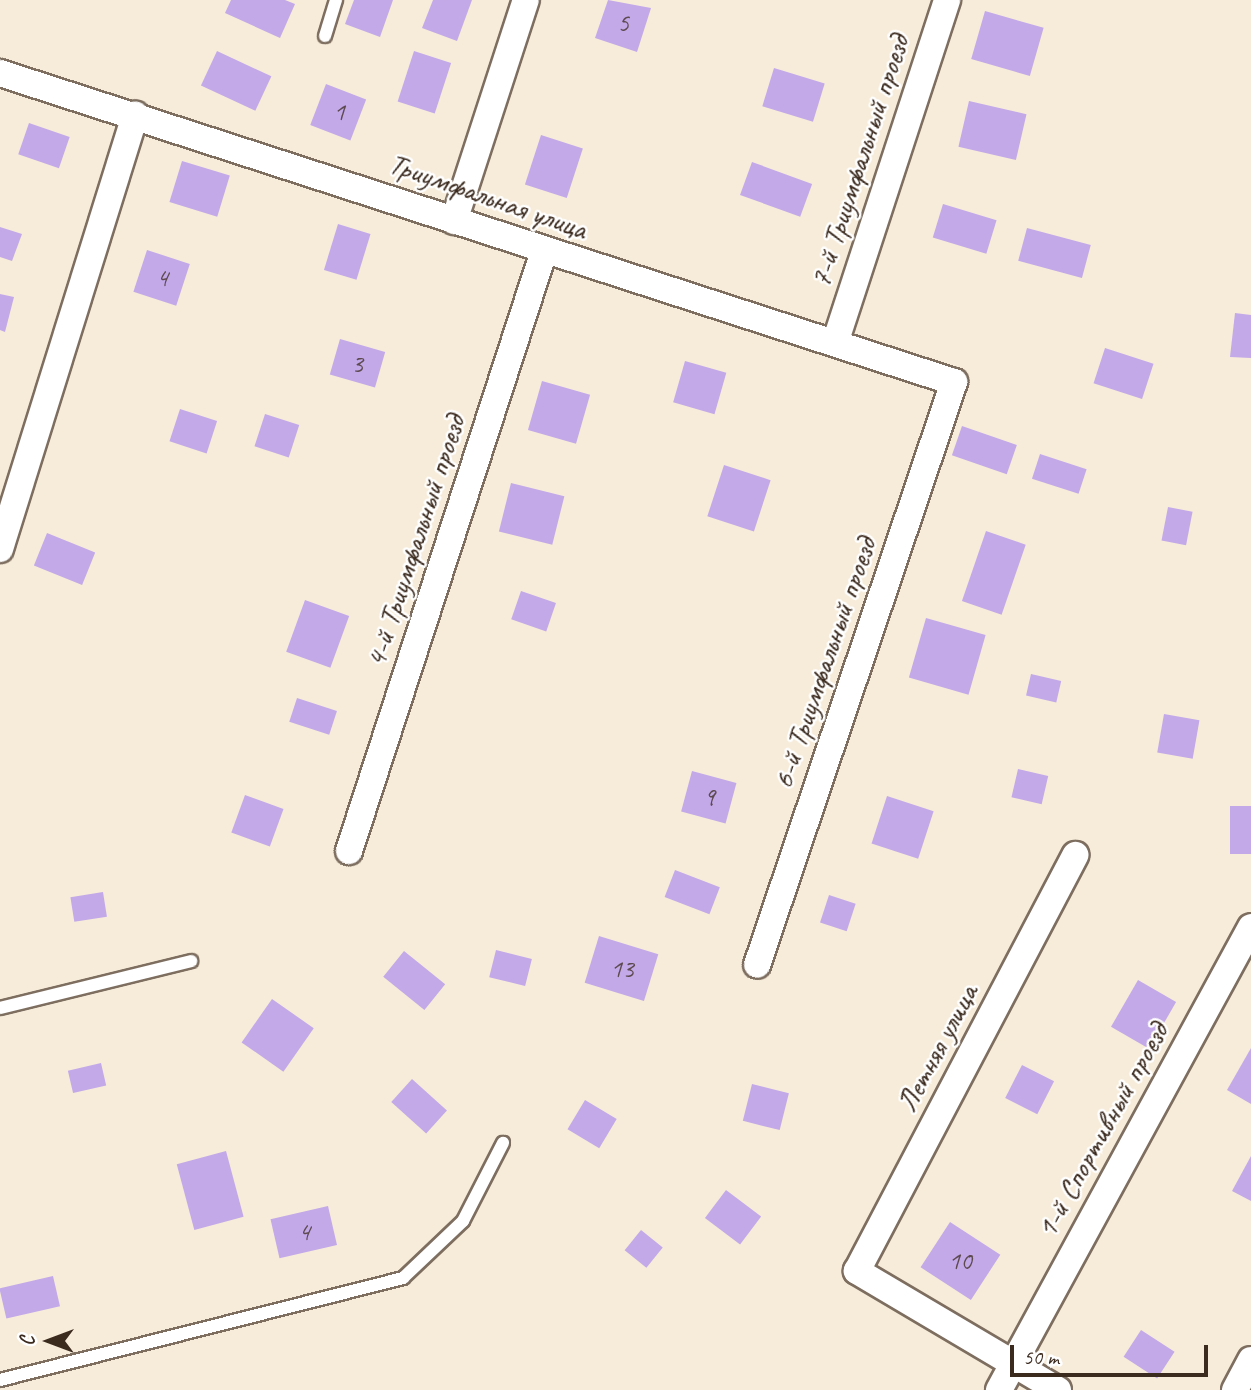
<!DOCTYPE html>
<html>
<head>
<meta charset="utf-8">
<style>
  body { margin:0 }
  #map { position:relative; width:1251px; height:1390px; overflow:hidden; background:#f7ecda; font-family:Caveat,sans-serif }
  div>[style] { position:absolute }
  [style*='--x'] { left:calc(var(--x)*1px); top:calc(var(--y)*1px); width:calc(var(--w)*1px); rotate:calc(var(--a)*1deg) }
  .building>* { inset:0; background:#c3a9e8; transform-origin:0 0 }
  .roads { filter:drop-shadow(2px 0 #7d6e60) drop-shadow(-2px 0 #7d6e60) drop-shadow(0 2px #7d6e60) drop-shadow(0 -2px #7d6e60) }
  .lane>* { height:12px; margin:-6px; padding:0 6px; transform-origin:6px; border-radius:6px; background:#fff }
  .street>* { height:26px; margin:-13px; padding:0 13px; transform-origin:13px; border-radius:13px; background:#fff }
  span { translate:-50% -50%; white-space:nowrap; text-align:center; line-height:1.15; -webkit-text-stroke:5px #fff; paint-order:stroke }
  .number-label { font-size:26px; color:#5d4a50 }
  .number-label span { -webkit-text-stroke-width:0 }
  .street-label { font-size:30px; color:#3b2a1e }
  .north { position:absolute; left:14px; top:1306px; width:70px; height:70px; -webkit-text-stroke:5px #fff; paint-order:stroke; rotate:270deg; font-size:19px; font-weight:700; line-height:28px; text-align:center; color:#3b2a1e }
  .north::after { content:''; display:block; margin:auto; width:24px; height:32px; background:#3b2a1e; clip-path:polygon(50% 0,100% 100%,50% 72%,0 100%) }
  .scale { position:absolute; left:1010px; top:1345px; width:198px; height:32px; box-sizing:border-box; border:4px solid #3b2a1e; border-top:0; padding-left:9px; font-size:21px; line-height:24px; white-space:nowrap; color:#3b2a1e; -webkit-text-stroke:5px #fff; paint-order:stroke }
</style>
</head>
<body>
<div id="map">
  <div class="building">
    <div style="clip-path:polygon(231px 0,285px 0,295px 4px,280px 38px,225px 13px)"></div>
    <div style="clip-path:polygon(354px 0,393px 0,380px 37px,345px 24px)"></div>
    <div style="clip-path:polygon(433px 0,472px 0,457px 41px,422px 28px)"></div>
    <div style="clip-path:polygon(608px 0,651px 8px,637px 52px,595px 38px)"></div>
    <div style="left:985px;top:11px;width:61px;height:50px;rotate:16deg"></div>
    <div style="left:217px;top:51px;width:60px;height:38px;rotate:25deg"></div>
    <div style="left:414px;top:51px;width:39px;height:53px;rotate:18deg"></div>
    <div style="left:774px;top:68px;width:53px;height:40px;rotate:17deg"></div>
    <div style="left:326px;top:84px;width:43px;height:44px;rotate:21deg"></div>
    <div style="left:969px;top:101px;width:59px;height:47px;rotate:13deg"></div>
    <div style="left:29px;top:123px;width:43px;height:33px;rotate:19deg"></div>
    <div style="left:541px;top:135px;width:44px;height:52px;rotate:18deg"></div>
    <div style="left:182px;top:161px;width:50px;height:43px;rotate:17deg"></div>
    <div style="left:752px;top:162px;width:64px;height:35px;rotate:20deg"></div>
    <div style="left:943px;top:204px;width:56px;height:35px;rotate:17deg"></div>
    <div style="left:338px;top:224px;width:34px;height:48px;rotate:17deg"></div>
    <div style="clip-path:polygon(0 227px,22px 234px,12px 261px,0 257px)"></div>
    <div style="left:1027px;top:228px;width:66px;height:34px;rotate:15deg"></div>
    <div style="left:147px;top:250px;width:45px;height:44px;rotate:18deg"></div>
    <div style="clip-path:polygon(0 294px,14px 297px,5px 332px,0 330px)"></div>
    <div style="clip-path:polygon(1235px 313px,1251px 315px,1251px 358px,1230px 357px)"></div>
    <div style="left:340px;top:339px;width:47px;height:37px;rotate:16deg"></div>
    <div style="left:1105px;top:348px;width:51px;height:37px;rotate:18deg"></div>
    <div style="left:685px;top:361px;width:43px;height:43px;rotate:16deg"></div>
    <div style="left:542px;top:381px;width:50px;height:51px;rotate:16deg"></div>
    <div style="left:180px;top:409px;width:39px;height:34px;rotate:18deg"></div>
    <div style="left:265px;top:414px;width:36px;height:34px;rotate:18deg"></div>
    <div style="left:962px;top:426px;width:58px;height:31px;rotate:19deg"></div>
    <div style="left:1040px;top:454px;width:49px;height:26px;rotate:18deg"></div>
    <div style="left:724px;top:465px;width:49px;height:54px;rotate:18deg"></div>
    <div style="left:511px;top:483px;width:55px;height:50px;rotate:14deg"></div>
    <div style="left:1168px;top:507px;width:25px;height:34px;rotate:11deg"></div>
    <div style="left:986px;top:531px;width:42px;height:74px;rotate:19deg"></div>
    <div style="left:47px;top:533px;width:52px;height:35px;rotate:22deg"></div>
    <div style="left:521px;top:591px;width:37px;height:30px;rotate:19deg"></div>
    <div style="left:305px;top:600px;width:47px;height:55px;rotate:20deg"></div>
    <div style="left:926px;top:618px;width:62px;height:62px;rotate:16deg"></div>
    <div style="left:1031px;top:674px;width:31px;height:22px;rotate:13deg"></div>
    <div style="left:297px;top:698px;width:42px;height:25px;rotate:18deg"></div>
    <div style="left:1164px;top:714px;width:36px;height:39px;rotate:10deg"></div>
    <div style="left:1018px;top:769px;width:31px;height:29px;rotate:13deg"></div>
    <div style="left:692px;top:771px;width:46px;height:42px;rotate:15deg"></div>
    <div style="left:245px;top:795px;width:41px;height:40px;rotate:20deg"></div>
    <div style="left:887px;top:796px;width:49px;height:50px;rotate:18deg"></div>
    <div style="left:1251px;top:806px;width:48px;height:21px;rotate:90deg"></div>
    <div style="left:675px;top:870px;width:48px;height:29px;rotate:21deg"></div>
    <div style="left:103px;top:892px;width:25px;height:33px;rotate:81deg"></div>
    <div style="left:829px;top:895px;width:28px;height:29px;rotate:18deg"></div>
    <div style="left:599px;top:936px;width:62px;height:49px;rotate:17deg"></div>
    <div style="left:496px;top:950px;width:37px;height:28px;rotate:14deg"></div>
    <div style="left:404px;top:951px;width:53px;height:33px;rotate:39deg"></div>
    <div style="left:1138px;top:980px;width:44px;height:54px;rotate:30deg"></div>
    <div style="left:272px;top:999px;width:51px;height:53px;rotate:35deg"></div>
    <div style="clip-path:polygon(1251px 1048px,1251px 1104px,1227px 1090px)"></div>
    <div style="left:101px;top:1063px;width:23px;height:34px;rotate:77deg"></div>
    <div style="left:1022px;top:1065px;width:36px;height:37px;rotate:27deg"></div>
    <div style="left:412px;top:1079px;width:47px;height:31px;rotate:42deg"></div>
    <div style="left:752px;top:1084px;width:38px;height:38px;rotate:14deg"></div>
    <div style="left:585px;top:1100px;width:37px;height:34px;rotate:31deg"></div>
    <div style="left:226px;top:1151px;width:68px;height:51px;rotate:75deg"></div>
    <div style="clip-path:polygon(1251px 1156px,1251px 1201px,1232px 1191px)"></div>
    <div style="left:726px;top:1190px;width:44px;height:35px;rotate:37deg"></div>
    <div style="left:328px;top:1206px;width:40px;height:59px;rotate:77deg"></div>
    <div style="left:950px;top:1222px;width:60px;height:54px;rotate:33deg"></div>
    <div style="left:641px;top:1230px;width:28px;height:26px;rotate:39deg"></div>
    <div style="left:53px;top:1276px;width:31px;height:55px;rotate:77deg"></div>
    <div style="left:1141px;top:1330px;width:40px;height:32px;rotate:33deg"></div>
  </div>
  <div class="roads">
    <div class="lane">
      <div style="--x:325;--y:36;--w:38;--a:-73"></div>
      <div style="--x:0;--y:1008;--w:197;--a:-13.8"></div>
      <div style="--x:0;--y:1380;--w:416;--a:-14.2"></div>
      <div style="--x:403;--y:1278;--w:83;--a:-43.5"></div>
      <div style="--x:463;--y:1221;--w:88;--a:-62.9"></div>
    </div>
    <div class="street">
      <div style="--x:0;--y:73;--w:1003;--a:17.95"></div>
      <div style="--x:954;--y:382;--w:615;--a:108.67"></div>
      <div style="--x:454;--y:221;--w:232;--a:-72"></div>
      <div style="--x:835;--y:343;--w:361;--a:-71.9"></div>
      <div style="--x:0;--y:549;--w:455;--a:-72.7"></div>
      <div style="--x:349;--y:851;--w:631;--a:-72"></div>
      <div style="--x:999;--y:1390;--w:527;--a:-61.44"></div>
      <div style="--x:1058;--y:1390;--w:234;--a:-149.4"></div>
      <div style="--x:857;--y:1271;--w:470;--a:-62.3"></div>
      <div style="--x:1235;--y:1390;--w:34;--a:-62"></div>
    </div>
  </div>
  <div class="number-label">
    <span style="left:623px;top:23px">5</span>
    <span style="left:339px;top:112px">1</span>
    <span style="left:162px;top:278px">4</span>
    <span style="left:357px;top:364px">3</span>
    <span style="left:709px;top:797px">9</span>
    <span style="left:622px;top:969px">13</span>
    <span style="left:304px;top:1232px">4</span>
    <span style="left:960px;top:1261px">10</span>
  </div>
  <div class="street-label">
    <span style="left:859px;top:161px;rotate:-72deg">7-й Триумфальный проезд</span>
    <span style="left:488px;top:196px;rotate:19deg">Триумфальная улица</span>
    <span style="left:415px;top:541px;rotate:-72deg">4-й Триумфальный проезд</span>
    <span style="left:824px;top:663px;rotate:-71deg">6-й Триумфальный проезд</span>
    <span style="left:937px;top:1048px;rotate:-62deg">Летняя улица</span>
    <span style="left:1102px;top:1130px;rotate:-61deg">1-й Спортивный проезд</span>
  </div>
  <div class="north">С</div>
  <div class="scale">50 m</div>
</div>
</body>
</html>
